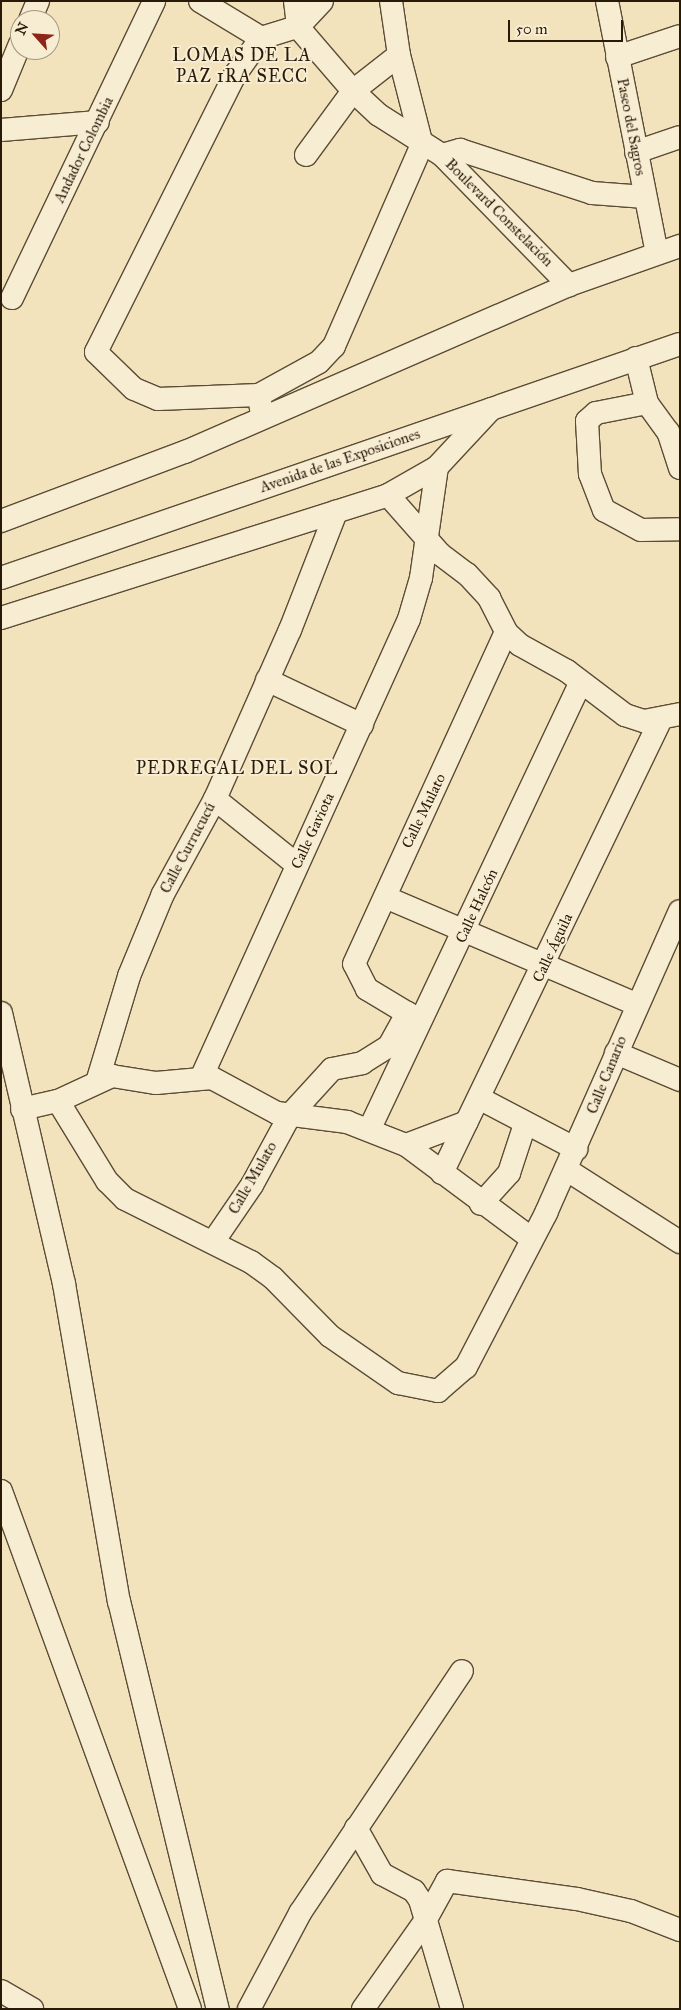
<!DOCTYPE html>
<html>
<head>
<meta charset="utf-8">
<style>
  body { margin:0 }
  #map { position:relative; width:681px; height:2010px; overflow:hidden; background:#f2e3bc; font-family:"IM FELL Great Primer",serif }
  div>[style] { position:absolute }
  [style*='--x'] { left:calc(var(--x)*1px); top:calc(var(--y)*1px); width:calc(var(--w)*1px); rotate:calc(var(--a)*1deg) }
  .roads { filter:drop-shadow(1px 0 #5b4c35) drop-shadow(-1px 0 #5b4c35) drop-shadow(0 1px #5b4c35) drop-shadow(0 -1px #5b4c35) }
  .minor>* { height:22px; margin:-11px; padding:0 11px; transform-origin:11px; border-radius:11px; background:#f7edd3 }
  span { translate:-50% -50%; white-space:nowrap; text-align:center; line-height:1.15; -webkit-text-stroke:4px #f7edd3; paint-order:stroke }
  .street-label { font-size:15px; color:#291908 }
  .quarter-label { font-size:18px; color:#291908; letter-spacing:1px }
  .frame { position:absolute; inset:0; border:2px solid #291908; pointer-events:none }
  .north { position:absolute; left:10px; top:10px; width:50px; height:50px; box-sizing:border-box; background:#f7edd3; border:1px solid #a59882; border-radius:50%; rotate:296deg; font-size:14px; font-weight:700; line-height:20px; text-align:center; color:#291908 }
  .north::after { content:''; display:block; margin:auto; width:18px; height:22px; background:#8f2418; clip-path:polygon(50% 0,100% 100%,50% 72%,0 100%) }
  .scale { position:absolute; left:508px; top:20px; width:115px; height:22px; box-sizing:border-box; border:2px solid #291908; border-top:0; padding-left:6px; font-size:15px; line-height:18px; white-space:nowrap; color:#291908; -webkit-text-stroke:4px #f7edd3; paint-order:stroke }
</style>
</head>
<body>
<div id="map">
  <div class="roads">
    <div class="minor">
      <div style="--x:200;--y:1;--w:71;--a:31.2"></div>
      <div style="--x:295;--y:1;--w:26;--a:83"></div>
      <div style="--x:298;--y:27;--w:84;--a:49.3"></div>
      <div style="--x:353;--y:91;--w:35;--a:43"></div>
      <div style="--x:379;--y:115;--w:75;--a:32.4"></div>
      <div style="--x:442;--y:155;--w:182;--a:45.7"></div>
      <div style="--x:391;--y:1;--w:55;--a:81.6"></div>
      <div style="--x:399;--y:55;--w:93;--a:75.7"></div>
      <div style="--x:607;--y:1;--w:257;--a:78.8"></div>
      <div style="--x:30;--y:20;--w:21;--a:-67"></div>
      <div style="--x:617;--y:57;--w:66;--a:-18.4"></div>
      <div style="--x:1;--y:90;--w:50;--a:-67.6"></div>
      <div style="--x:1;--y:130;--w:97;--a:-4.7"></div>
      <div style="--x:636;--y:152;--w:46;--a:-18.8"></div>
      <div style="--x:306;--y:155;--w:79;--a:-53.7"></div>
      <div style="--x:353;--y:91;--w:58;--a:-38"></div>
      <div style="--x:442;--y:155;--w:19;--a:-16"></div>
      <div style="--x:460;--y:150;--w:139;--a:18"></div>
      <div style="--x:592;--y:193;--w:53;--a:4.3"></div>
      <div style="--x:12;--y:298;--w:329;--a:-64.4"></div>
      <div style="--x:636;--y:358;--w:46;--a:76.3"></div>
      <div style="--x:259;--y:395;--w:101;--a:177.7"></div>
      <div style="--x:158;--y:399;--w:26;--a:-157"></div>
      <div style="--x:134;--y:389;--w:53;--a:-135.8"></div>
      <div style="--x:96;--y:352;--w:310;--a:-63.4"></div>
      <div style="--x:235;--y:75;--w:45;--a:-54.9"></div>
      <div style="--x:261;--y:38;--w:39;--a:-17"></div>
      <div style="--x:298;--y:27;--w:35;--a:-47"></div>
      <div style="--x:261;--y:409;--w:14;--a:-98"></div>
      <div style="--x:259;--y:395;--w:68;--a:-28.8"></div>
      <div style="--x:319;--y:362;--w:22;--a:-47"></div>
      <div style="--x:334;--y:346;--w:219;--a:-66.4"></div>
      <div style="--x:680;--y:468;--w:38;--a:-108"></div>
      <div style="--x:668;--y:432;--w:36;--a:-126"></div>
      <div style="--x:647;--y:403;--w:52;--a:168.9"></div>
      <div style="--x:596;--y:413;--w:12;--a:138"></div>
      <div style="--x:587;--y:421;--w:53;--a:86.8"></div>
      <div style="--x:590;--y:474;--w:39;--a:69"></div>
      <div style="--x:604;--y:510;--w:42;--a:28.4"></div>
      <div style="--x:641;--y:530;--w:39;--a:-1"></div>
      <div style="--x:388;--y:495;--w:79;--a:48.6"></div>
      <div style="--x:440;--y:554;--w:34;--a:37"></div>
      <div style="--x:467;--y:574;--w:33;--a:47"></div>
      <div style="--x:489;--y:598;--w:38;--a:63"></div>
      <div style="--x:506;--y:632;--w:19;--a:43"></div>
      <div style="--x:520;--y:645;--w:54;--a:29"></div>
      <div style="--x:567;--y:671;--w:73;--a:37.2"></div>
      <div style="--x:625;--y:715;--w:20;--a:18"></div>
      <div style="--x:644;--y:721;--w:37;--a:-11"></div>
      <div style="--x:1;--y:521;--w:197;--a:-20.6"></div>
      <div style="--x:185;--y:452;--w:419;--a:-23.5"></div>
      <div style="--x:569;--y:285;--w:118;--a:-19.4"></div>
      <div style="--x:1;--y:578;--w:718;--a:-19.02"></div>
      <div style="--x:1;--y:618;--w:406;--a:-17.6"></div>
      <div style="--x:388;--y:495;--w:56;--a:-29.7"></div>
      <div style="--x:437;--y:467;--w:79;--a:-47"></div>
      <div style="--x:267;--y:680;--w:105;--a:25.3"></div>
      <div style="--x:215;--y:799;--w:105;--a:38.8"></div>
      <div style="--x:385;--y:897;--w:273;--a:23.1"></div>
      <div style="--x:1;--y:1013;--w:278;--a:76.9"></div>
      <div style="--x:64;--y:1284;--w:322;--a:80.2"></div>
      <div style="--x:119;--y:1601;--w:420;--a:76.4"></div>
      <div style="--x:407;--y:1013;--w:47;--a:-149"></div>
      <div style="--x:367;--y:989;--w:28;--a:-117"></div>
      <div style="--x:354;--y:964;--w:365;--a:-65.4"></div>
      <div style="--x:616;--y:1053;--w:69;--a:22.9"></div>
      <div style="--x:202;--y:1076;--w:502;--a:-65.63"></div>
      <div style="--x:409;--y:619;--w:43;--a:-73.7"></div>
      <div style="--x:421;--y:578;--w:112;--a:-81.8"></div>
      <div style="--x:98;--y:1079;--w:108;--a:-73.2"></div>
      <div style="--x:129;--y:976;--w:89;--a:-67.5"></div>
      <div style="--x:163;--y:894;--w:108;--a:-61.3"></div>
      <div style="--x:215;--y:799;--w:185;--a:-66.1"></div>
      <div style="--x:290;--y:630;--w:127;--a:-68.7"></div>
      <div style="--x:479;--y:1098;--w:110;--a:27.7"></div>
      <div style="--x:58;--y:1101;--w:94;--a:58.5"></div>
      <div style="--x:107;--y:1181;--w:25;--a:45"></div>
      <div style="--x:125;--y:1199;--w:141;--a:26.6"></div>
      <div style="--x:251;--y:1262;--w:27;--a:36"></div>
      <div style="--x:273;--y:1278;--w:81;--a:45.5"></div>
      <div style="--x:330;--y:1336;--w:83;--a:34.7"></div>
      <div style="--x:398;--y:1383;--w:41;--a:11.3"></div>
      <div style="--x:438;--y:1391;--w:37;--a:-41"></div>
      <div style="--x:466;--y:1367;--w:174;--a:-62.5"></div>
      <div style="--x:546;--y:1213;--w:330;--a:-66.1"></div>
      <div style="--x:22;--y:1109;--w:37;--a:-13"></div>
      <div style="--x:58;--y:1101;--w:60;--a:-24.8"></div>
      <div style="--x:112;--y:1076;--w:45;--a:9"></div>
      <div style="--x:156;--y:1083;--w:56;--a:-5.1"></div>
      <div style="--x:212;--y:1078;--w:74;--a:28.3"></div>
      <div style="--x:277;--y:1113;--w:71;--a:7.3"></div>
      <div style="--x:347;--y:1122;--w:63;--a:21.3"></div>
      <div style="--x:406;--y:1145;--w:157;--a:36.7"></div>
      <div style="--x:370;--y:1128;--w:493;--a:-64.7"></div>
      <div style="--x:406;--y:1145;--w:65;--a:-20.7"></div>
      <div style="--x:567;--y:1170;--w:134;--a:32.5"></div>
      <div style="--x:442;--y:1173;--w:502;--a:-64.25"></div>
      <div style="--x:481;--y:1204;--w:42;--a:-47.9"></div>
      <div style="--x:509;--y:1173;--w:52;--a:-71.9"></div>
      <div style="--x:213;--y:1242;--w:69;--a:-55.6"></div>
      <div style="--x:252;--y:1185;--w:80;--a:-61.5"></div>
      <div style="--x:290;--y:1115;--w:62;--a:-47.6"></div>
      <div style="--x:332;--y:1069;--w:31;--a:-11"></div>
      <div style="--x:362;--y:1063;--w:32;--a:-32"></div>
      <div style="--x:389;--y:1046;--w:38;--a:-61"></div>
      <div style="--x:407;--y:1013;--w:13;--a:27"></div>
      <div style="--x:1;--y:1491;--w:551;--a:69.95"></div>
      <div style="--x:356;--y:1828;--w:53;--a:60.5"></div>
      <div style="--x:382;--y:1874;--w:36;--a:28"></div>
      <div style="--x:414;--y:1891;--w:11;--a:56"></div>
      <div style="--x:420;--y:1900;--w:114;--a:73.6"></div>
      <div style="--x:1;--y:1991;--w:36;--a:30"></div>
      <div style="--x:249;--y:2009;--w:109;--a:-62"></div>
      <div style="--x:300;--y:1913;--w:291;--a:-56.2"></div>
      <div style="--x:363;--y:2009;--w:108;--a:-54.8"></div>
      <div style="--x:425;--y:1921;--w:46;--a:-61.2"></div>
      <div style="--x:447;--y:1881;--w:131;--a:7.9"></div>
      <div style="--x:577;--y:1899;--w:55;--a:12.5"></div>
      <div style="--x:631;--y:1911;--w:53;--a:21.2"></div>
    </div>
  </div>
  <div class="street-label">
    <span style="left:631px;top:127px;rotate:79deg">Paseo del Sagros</span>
    <span style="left:84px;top:150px;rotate:-64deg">Andador Colombia</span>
    <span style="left:499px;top:213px;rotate:45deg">Boulevard Constelación</span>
    <span style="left:340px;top:461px;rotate:-19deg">Avenida de las Exposiciones</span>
    <span style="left:424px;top:811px;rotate:-64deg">Calle Mulato</span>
    <span style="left:313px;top:831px;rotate:-65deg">Calle Gaviota</span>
    <span style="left:188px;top:848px;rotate:-62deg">Calle Currucucú</span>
    <span style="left:477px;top:906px;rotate:-65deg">Calle Halcón</span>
    <span style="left:553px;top:948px;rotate:-65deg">Calle Águila</span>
    <span style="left:607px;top:1075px;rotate:-68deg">Calle Canario</span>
    <span style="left:253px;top:1178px;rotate:-60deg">Calle Mulato</span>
  </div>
  <div class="quarter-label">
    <span style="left:242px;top:66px">LOMAS DE LA<br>PAZ 1RA SECC</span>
    <span style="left:237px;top:768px">PEDREGAL DEL SOL</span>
  </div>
  <div class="frame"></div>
  <div class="north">N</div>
  <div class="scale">50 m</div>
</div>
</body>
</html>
